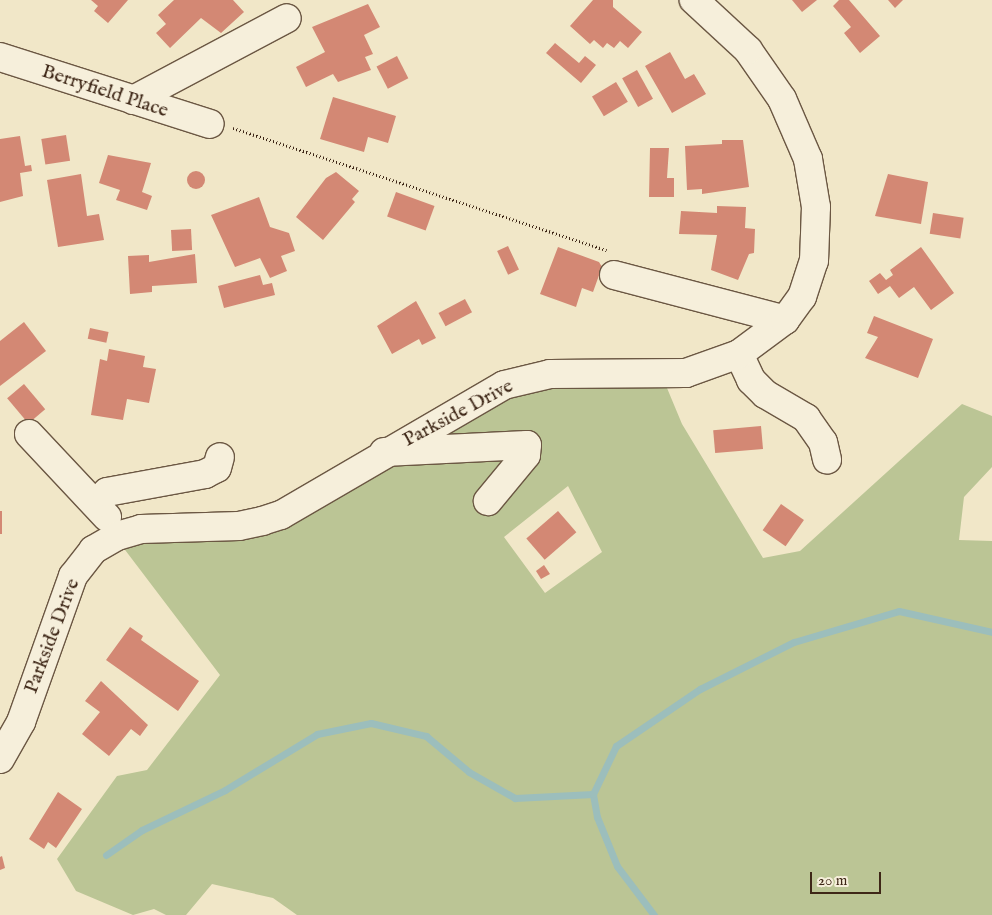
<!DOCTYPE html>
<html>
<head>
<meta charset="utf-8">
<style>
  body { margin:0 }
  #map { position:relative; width:992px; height:915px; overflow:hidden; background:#f1e7c8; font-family:"IM FELL English",serif }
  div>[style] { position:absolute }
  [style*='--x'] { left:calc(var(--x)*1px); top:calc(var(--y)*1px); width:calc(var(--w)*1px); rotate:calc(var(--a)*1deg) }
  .green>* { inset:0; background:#bbc595 }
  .stream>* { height:7px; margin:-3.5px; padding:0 3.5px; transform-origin:3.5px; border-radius:3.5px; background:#9cbebc }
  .building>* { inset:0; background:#d38874; transform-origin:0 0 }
  .round { border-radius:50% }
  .path>* { height:3px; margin-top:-1.5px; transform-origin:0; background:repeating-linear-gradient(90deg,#3e2717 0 1px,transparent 0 3.5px) }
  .roads { filter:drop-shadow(1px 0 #6b5743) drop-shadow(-1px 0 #6b5743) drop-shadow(0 1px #6b5743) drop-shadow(0 -1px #6b5743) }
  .minor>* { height:28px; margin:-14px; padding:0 14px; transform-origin:14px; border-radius:14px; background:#f6efdb }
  span { translate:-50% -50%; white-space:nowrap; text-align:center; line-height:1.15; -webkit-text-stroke:4px #f6efdb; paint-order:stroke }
  .street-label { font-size:20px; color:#3e2717 }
  .scale { position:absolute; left:810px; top:872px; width:71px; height:22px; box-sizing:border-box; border:2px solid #3e2717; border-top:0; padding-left:6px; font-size:15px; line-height:18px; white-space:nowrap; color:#3e2717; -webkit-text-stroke:4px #f6efdb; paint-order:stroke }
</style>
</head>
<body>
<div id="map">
  <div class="green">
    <div style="clip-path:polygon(evenodd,662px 376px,682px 424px,763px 558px,800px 551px,962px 404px,992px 416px,992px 467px,964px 497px,959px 540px,992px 541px,992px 915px,297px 915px,273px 898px,212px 884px,186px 915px,166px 915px,154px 909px,133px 915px,76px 891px,57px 859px,117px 776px,147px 770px,220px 675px,116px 538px,239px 527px,504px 386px,662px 376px,568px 486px,602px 552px,545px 593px,504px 537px,568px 486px)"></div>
  </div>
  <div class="stream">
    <div style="--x:106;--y:855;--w:44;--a:-34.8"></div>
    <div style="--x:142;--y:830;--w:92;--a:-25.7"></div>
    <div style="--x:225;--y:790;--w:108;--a:-31.3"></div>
    <div style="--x:317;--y:734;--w:55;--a:-11.5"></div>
    <div style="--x:371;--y:723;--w:57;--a:13.3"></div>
    <div style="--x:426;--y:736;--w:56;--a:39.9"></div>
    <div style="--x:469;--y:772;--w:53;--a:29.5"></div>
    <div style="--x:515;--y:798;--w:78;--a:-2.9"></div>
    <div style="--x:654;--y:915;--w:61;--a:-127.1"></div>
    <div style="--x:617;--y:866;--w:53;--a:-112.2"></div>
    <div style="--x:597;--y:817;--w:23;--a:-100"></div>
    <div style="--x:593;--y:794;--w:53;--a:-64.4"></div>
    <div style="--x:616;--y:746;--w:102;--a:-34.2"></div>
    <div style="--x:700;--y:689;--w:105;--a:-26.6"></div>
    <div style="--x:794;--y:642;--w:109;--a:-16.4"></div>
    <div style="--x:899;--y:611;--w:95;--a:12.7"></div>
  </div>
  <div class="building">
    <div style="clip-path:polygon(91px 0,128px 0,108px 23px,94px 11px,98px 6px)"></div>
    <div style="clip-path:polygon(174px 0,233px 0,244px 12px,221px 33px,201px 18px,170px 48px,156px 33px,166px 24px,158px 15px)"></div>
    <div style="clip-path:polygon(593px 0,613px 0,613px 7px,642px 32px,628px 48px,620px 41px,614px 48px,607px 43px,603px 48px,594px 40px,590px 44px,570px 26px)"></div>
    <div style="clip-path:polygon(792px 0,817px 0,802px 12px)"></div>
    <div style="clip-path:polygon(839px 0,849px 0,880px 36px,860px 53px,844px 33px,851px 27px,833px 6px)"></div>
    <div style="clip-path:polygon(888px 0,903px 0,895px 8px)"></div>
    <div style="clip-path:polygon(368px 4px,380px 27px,364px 35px,373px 54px,365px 57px,371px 70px,338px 82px,333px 74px,306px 87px,296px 67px,325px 52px,312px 27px)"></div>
    <div style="clip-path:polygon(555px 43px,579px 63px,585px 56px,596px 65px,581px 83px,546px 53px)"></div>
    <div style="clip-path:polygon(670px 52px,685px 79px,694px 74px,706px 94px,672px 113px,645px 66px)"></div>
    <div style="left:397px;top:56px;width:25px;height:23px;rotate:63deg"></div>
    <div style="left:637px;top:70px;width:33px;height:17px;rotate:61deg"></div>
    <div style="left:616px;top:82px;width:23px;height:28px;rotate:59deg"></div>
    <div style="clip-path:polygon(333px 97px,396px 116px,388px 143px,368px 137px,364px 152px,320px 139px)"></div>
    <div style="left:66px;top:135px;width:26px;height:25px;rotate:81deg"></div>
    <div style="clip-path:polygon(20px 136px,25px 166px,31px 165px,32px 171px,20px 173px,23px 196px,0 202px,0 139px)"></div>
    <div style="clip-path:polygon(722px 140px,743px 140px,749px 187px,702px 194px,702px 189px,687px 190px,685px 146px,722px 144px)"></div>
    <div style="clip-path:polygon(650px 148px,669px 148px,667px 178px,674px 178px,674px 197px,649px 197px)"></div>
    <div style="clip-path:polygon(108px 155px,151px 163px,142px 192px,152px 196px,147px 210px,116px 200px,120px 190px,99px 183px)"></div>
    <div class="round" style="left:187px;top:171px;width:18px;height:18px"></div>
    <div style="clip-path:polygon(336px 172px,359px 191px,352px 199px,355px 202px,323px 240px,296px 217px,326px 178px)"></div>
    <div style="clip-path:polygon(81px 174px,87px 216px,99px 214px,104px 240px,58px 247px,47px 180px)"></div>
    <div style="clip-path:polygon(888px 174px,928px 182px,921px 224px,875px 216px)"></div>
    <div style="left:396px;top:192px;width:41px;height:26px;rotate:20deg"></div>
    <div style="clip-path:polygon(259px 197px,270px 227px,289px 233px,295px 251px,281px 256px,287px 271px,270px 278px,260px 258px,235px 267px,211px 215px)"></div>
    <div style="clip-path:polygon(717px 206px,746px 207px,745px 228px,755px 229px,754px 253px,749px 254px,738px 280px,711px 270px,717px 235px,679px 234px,681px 211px,717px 213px)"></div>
    <div style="left:933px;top:213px;width:31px;height:21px;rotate:9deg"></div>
    <div style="left:191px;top:229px;width:21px;height:20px;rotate:87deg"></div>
    <div style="left:508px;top:246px;width:26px;height:12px;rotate:65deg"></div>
    <div style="clip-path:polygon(558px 247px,599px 262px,602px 267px,593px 292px,582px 288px,576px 307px,540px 294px)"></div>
    <div style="clip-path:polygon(921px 247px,954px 293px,931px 310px,914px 287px,899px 298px,890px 286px,878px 294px,869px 281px,880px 273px,886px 280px,893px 275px,890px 270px)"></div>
    <div style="clip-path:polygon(195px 254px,197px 283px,152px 286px,152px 292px,130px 294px,128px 256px,149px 255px,149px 262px)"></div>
    <div style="clip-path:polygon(260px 275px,263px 285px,272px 283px,275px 295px,224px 308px,218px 286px)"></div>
    <div style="left:465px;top:299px;width:15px;height:30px;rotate:62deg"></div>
    <div style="clip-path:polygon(416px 301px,436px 338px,422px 345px,419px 339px,392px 354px,377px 326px)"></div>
    <div style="clip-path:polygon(874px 316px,933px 339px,918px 378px,865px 358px,878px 337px,867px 333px)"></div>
    <div style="clip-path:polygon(24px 322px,46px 351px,0 386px,0 341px)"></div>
    <div style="left:90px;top:328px;width:19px;height:11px;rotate:12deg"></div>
    <div style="clip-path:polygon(109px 349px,145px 356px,143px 367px,156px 369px,149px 403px,127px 399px,123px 420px,91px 415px,100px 359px,107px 361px)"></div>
    <div style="left:24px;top:384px;width:33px;height:22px;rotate:50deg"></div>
    <div style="left:761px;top:426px;width:23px;height:48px;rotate:85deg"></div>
    <div style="left:781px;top:504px;width:28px;height:32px;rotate:35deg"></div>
    <div style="left:0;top:511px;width:2px;height:23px"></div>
    <div style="left:558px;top:511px;width:28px;height:42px;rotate:49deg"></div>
    <div style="clip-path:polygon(544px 565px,550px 574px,541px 579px,536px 571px)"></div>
    <div style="clip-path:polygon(130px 627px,143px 636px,141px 640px,199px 681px,178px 711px,106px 660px)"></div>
    <div style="clip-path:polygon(101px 681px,148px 725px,140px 736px,131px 729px,109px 756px,82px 734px,100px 712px,85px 701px)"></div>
    <div style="clip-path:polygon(58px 792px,82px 809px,56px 848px,48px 842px,44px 849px,29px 839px)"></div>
    <div style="clip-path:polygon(2px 856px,5px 868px,0 870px,0 857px)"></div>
  </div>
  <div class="path">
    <div style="--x:233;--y:128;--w:393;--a:18.1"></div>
  </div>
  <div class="roads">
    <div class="minor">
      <div style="--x:0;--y:57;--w:220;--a:17.7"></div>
      <div style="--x:133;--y:100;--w:174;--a:-28"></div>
      <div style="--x:614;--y:275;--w:177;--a:14.7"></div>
      <div style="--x:739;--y:354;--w:29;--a:65"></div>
      <div style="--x:751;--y:380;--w:20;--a:45"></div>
      <div style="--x:765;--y:394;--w:48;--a:30.3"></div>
      <div style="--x:806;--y:418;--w:29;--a:55"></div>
      <div style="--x:823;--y:442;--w:18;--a:77"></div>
      <div style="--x:29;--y:434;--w:114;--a:46.8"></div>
      <div style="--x:384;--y:452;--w:143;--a:-2.8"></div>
      <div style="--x:527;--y:445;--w:10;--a:96"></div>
      <div style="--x:526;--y:455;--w:60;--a:129.6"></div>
      <div style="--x:96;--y:504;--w:16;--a:-47"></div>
      <div style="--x:107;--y:492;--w:100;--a:-10.4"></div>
      <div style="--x:205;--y:474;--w:13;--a:-27"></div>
      <div style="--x:217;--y:468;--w:11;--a:-75"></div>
      <div style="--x:0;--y:759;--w:43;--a:-60.4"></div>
      <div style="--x:21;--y:722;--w:155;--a:-70.4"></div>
      <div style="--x:73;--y:576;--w:33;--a:-52"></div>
      <div style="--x:93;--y:550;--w:28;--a:-30"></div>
      <div style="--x:117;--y:536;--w:25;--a:-16"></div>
      <div style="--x:141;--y:529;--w:98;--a:-1.8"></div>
      <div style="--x:239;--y:526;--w:24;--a:-12"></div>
      <div style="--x:262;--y:521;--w:20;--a:-18"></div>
      <div style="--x:281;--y:515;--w:258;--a:-30.2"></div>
      <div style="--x:504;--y:385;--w:47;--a:-13.4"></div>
      <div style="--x:550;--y:374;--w:136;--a:-0.4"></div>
      <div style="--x:686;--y:373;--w:56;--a:-19.7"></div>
      <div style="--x:739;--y:354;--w:57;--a:-36.5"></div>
      <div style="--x:785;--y:320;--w:29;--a:-54"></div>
      <div style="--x:802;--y:297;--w:38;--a:-72"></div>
      <div style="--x:814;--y:261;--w:54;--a:-87.9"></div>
      <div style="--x:816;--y:207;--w:49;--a:-99.5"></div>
      <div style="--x:808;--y:159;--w:65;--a:-113.4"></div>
      <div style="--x:782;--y:99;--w:60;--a:-124.8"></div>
      <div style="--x:748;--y:50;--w:74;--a:-137.2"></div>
    </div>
  </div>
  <div class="street-label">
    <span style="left:105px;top:91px;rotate:18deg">Berryfield Place</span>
    <span style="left:458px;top:413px;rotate:-28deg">Parkside Drive</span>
    <span style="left:52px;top:636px;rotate:-69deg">Parkside Drive</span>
  </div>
  <div class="scale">20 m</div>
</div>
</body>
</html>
